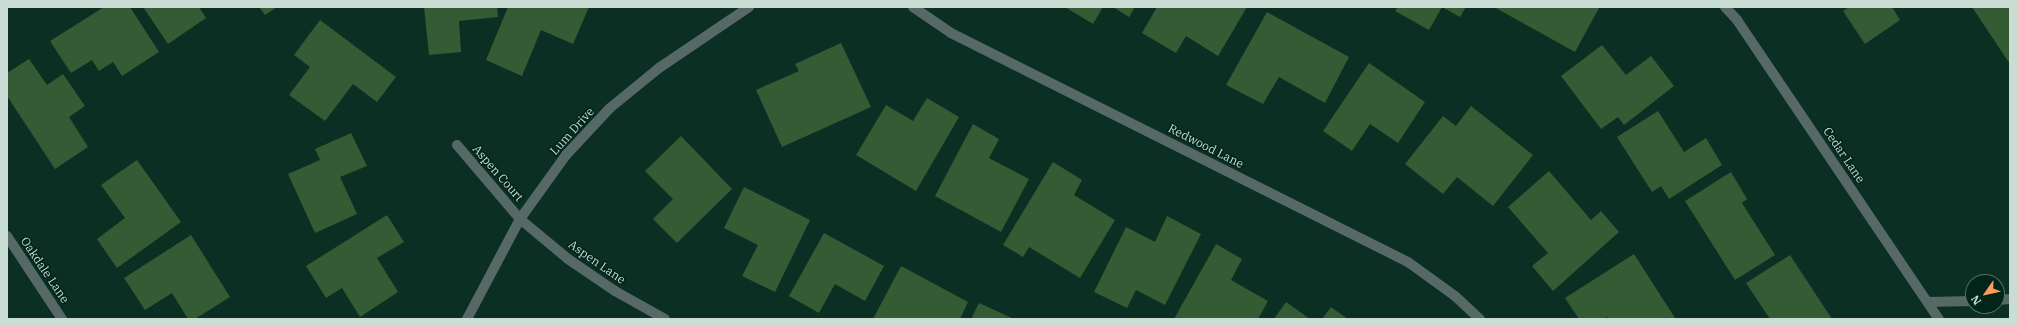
<!DOCTYPE html>
<html>
<head>
<meta charset="utf-8">
<style>
  body { margin:0 }
  #map { position:relative; width:2017px; height:326px; overflow:hidden; background:#0b2f22; font-family:"IBM Plex Serif",serif }
  div>[style] { position:absolute }
  [style*='--x'] { left:calc(var(--x)*1px); top:calc(var(--y)*1px); width:calc(var(--w)*1px); rotate:calc(var(--a)*1deg) }
  .building>* { inset:0; background:#345b33 }
  .lane>* { height:10px; margin:-5px; padding:0 5px; transform-origin:5px; border-radius:5px; background:#576967 }
  .street>* { height:10px; margin:-5px; padding:0 5px; transform-origin:5px; border-radius:5px; background:#576967 }
  span { translate:-50% -50%; white-space:nowrap; text-align:center; line-height:1.15; -webkit-text-stroke:3px #012519; paint-order:stroke }
  .street-label { font-size:12px; color:#caddd4 }
  .frame { position:absolute; inset:0; border:8px solid #caddd4; pointer-events:none }
  .north { position:absolute; left:1965px; top:274px; width:40px; height:40px; box-sizing:border-box; background:#012519; border:1px solid #516f64; border-radius:50%; rotate:236deg; font-size:11px; font-weight:700; line-height:16px; text-align:center; color:#caddd4 }
  .north::after { content:''; display:block; margin:auto; width:14px; height:18px; background:#fe9b58; clip-path:polygon(50% 0,100% 100%,50% 72%,0 100%) }
</style>
</head>
<body>
<div id="map">
  <div class="building">
    <div style="clip-path:polygon(104px 7px,130px 7px,159px 52px,122px 76px,113px 62px,99px 71px,92px 60px,71px 73px,50px 41px)"></div>
    <div style="clip-path:polygon(143px 7px,199px 7px,206px 18px,168px 44px)"></div>
    <div style="clip-path:polygon(259px 7px,277px 7px,265px 15px)"></div>
    <div style="clip-path:polygon(424px 7px,497px 7px,498px 17px,459px 21px,461px 52px,429px 55px)"></div>
    <div style="clip-path:polygon(508px 7px,589px 7px,573px 44px,541px 30px,522px 76px,486px 60px)"></div>
    <div style="clip-path:polygon(1065px 7px,1103px 7px,1093px 24px)"></div>
    <div style="clip-path:polygon(1113px 7px,1135px 7px,1129px 17px)"></div>
    <div style="clip-path:polygon(1157px 7px,1247px 7px,1218px 56px,1186px 36px,1176px 53px,1142px 33px)"></div>
    <div style="clip-path:polygon(1398px 7px,1442px 7px,1429px 30px,1395px 11px)"></div>
    <div style="clip-path:polygon(1442px 7px,1466px 7px,1460px 17px)"></div>
    <div style="clip-path:polygon(1494px 7px,1597px 7px,1599px 8px,1575px 52px)"></div>
    <div style="clip-path:polygon(1849px 7px,1892px 7px,1900px 20px,1865px 44px,1843px 11px)"></div>
    <div style="clip-path:polygon(1972px 7px,2010px 7px,2010px 64px)"></div>
    <div style="clip-path:polygon(1267px 12px,1349px 57px,1325px 103px,1279px 77px,1263px 104px,1226px 85px)"></div>
    <div style="clip-path:polygon(320px 20px,396px 77px,377px 102px,353px 84px,325px 121px,289px 95px,310px 67px,294px 55px)"></div>
    <div style="clip-path:polygon(841px 43px,871px 107px,782px 147px,756px 90px,799px 71px,795px 64px)"></div>
    <div style="clip-path:polygon(1602px 45px,1626px 75px,1651px 56px,1674px 86px,1624px 125px,1618px 117px,1601px 129px,1561px 76px)"></div>
    <div style="clip-path:polygon(29px 59px,47px 85px,63px 74px,85px 106px,69px 117px,88px 147px,55px 169px,7px 96px,7px 73px)"></div>
    <div style="clip-path:polygon(1369px 63px,1425px 102px,1398px 143px,1370px 124px,1352px 151px,1323px 131px)"></div>
    <div style="clip-path:polygon(927px 98px,959px 117px,916px 191px,856px 155px,886px 105px,913px 121px)"></div>
    <div style="clip-path:polygon(1471px 106px,1533px 155px,1493px 206px,1457px 177px,1443px 194px,1405px 164px,1443px 116px,1456px 126px)"></div>
    <div style="clip-path:polygon(1658px 111px,1684px 152px,1706px 138px,1722px 165px,1669px 199px,1661px 186px,1652px 192px,1617px 137px)"></div>
    <div style="clip-path:polygon(973px 124px,999px 139px,989px 158px,1029px 179px,1001px 232px,935px 196px)"></div>
    <div style="clip-path:polygon(351px 133px,367px 166px,340px 177px,357px 214px,315px 233px,288px 174px,320px 160px,315px 149px)"></div>
    <div style="clip-path:polygon(681px 136px,732px 189px,677px 243px,653px 219px,673px 199px,645px 171px)"></div>
    <div style="clip-path:polygon(137px 160px,181px 222px,117px 268px,97px 239px,125px 218px,101px 185px)"></div>
    <div style="clip-path:polygon(1053px 162px,1082px 180px,1074px 195px,1115px 220px,1080px 278px,1029px 247px,1023px 257px,1003px 245px)"></div>
    <div style="clip-path:polygon(1549px 171px,1591px 220px,1601px 211px,1619px 232px,1553px 291px,1532px 266px,1548px 253px,1508px 207px)"></div>
    <div style="clip-path:polygon(1731px 172px,1747px 199px,1742px 203px,1775px 255px,1735px 280px,1685px 201px)"></div>
    <div style="clip-path:polygon(744px 187px,810px 220px,775px 292px,742px 276px,758px 245px,724px 228px)"></div>
    <div style="clip-path:polygon(387px 215px,404px 242px,377px 258px,398px 292px,360px 317px,342px 288px,326px 298px,306px 266px)"></div>
    <div style="clip-path:polygon(1167px 216px,1201px 234px,1165px 305px,1136px 290px,1127px 308px,1094px 292px,1126px 227px,1155px 242px)"></div>
    <div style="clip-path:polygon(824px 233px,884px 266px,865px 301px,835px 284px,819px 313px,789px 296px)"></div>
    <div style="clip-path:polygon(191px 235px,230px 297px,195px 319px,188px 319px,172px 293px,145px 310px,124px 278px)"></div>
    <div style="clip-path:polygon(1216px 244px,1242px 259px,1231px 280px,1268px 301px,1258px 319px,1174px 319px)"></div>
    <div style="clip-path:polygon(1634px 254px,1675px 318px,1609px 319px,1607px 317px,1604px 319px,1579px 319px,1565px 298px)"></div>
    <div style="clip-path:polygon(1790px 255px,1832px 319px,1770px 319px,1746px 283px)"></div>
    <div style="clip-path:polygon(901px 266px,968px 302px,960px 319px,873px 319px)"></div>
    <div style="clip-path:polygon(1286px 302px,1310px 319px,1274px 319px)"></div>
    <div style="clip-path:polygon(979px 303px,1014px 319px,971px 319px)"></div>
    <div style="clip-path:polygon(1331px 307px,1348px 319px,1322px 319px)"></div>
  </div>
  <div class="lane">
    <div style="--x:1997;--y:300;--w:13;--a:-4"></div>
    <div style="--x:1928;--y:302;--w:45;--a:-1.3"></div>
  </div>
  <div class="street">
    <div style="--x:913;--y:7;--w:46;--a:34.4"></div>
    <div style="--x:951;--y:33;--w:511;--a:26.62"></div>
    <div style="--x:1408;--y:262;--w:58;--a:35.9"></div>
    <div style="--x:1455;--y:296;--w:34;--a:43"></div>
    <div style="--x:1725;--y:7;--w:18;--a:47"></div>
    <div style="--x:1737;--y:20;--w:361;--a:56"></div>
    <div style="--x:457;--y:145;--w:97;--a:49.6"></div>
    <div style="--x:520;--y:219;--w:62;--a:39.8"></div>
    <div style="--x:568;--y:259;--w:57;--a:34.2"></div>
    <div style="--x:615;--y:291;--w:57;--a:29.2"></div>
    <div style="--x:7;--y:236;--w:100;--a:56.5"></div>
    <div style="--x:467;--y:319;--w:113;--a:-62.1"></div>
    <div style="--x:520;--y:219;--w:79;--a:-54.3"></div>
    <div style="--x:566;--y:155;--w:64;--a:-46.9"></div>
    <div style="--x:610;--y:108;--w:63;--a:-39.2"></div>
    <div style="--x:659;--y:68;--w:109;--a:-34.1"></div>
  </div>
  <div class="street-label">
    <span style="left:572px;top:131px;rotate:-48deg">Lum Drive</span>
    <span style="left:1206px;top:146px;rotate:27deg">Redwood Lane</span>
    <span style="left:1844px;top:155px;rotate:56deg">Cedar Lane</span>
    <span style="left:498px;top:173px;rotate:49deg">Aspen Court</span>
    <span style="left:597px;top:262px;rotate:35deg">Aspen Lane</span>
    <span style="left:45px;top:270px;rotate:56deg">Oakdale Lane</span>
  </div>
  <div class="frame"></div>
  <div class="north">N</div>
</div>
</body>
</html>
